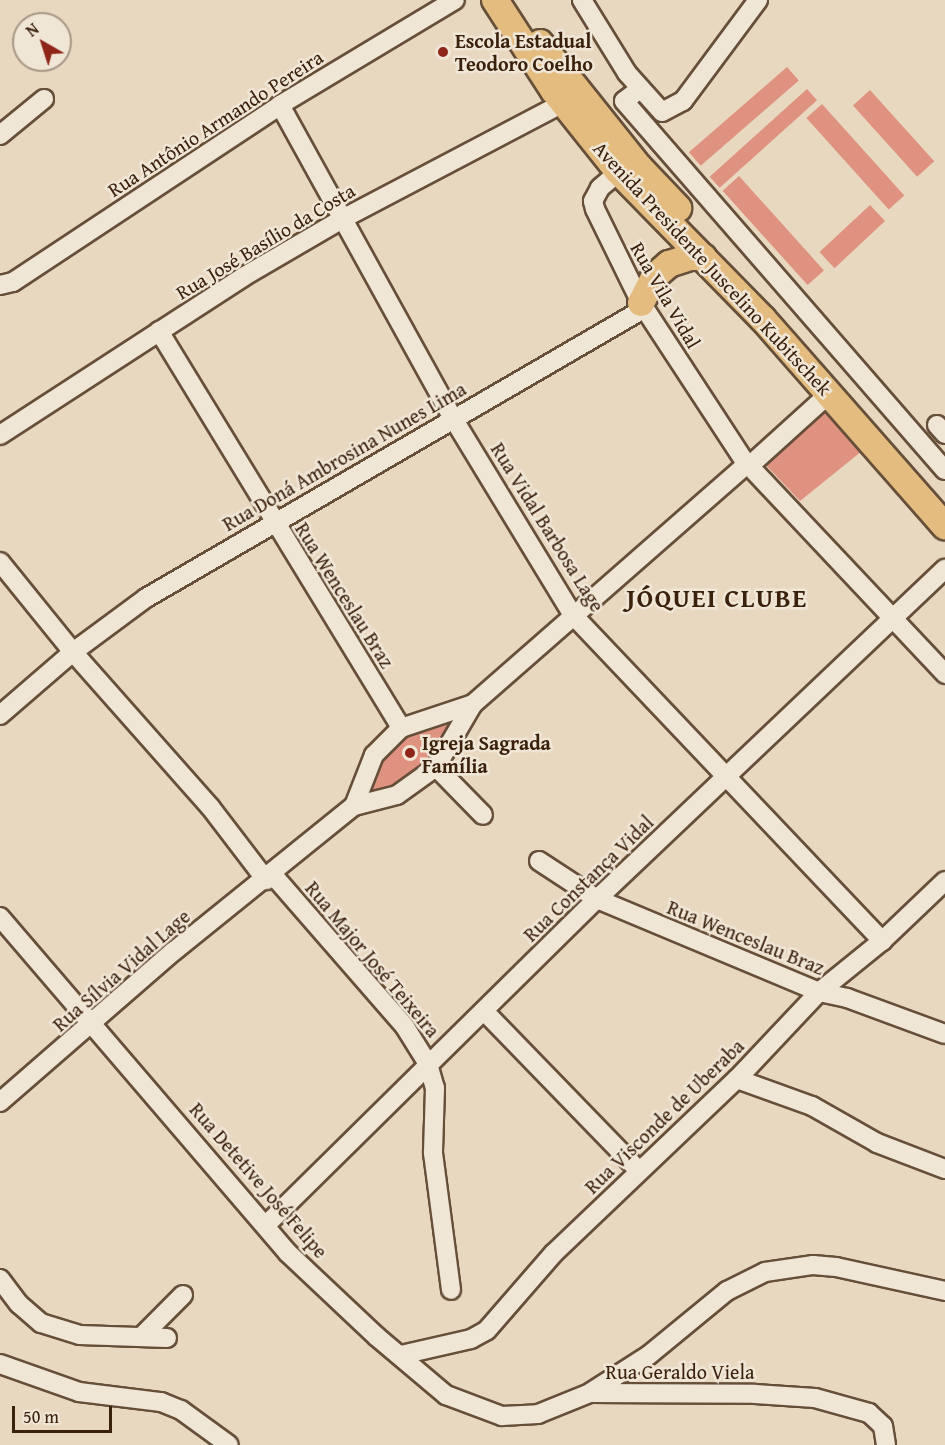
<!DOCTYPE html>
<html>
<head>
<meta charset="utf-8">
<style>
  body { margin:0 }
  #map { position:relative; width:945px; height:1445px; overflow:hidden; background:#e8d8c0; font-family:"Gentium Book Plus",serif }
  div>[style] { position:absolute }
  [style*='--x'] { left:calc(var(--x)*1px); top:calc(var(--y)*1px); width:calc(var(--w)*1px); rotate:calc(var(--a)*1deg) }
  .building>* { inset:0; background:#e09281; transform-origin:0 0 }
  .roads { filter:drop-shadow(2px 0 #664f39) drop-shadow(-2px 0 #664f39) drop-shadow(0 2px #664f39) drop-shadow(0 -2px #664f39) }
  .minor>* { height:18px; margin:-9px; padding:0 9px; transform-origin:9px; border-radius:9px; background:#f0e6d6 }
  .highway>* { height:26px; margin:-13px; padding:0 13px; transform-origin:13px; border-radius:13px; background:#e4bc80 }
  .dots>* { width:16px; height:16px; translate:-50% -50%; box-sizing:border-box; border:3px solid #f0e6d6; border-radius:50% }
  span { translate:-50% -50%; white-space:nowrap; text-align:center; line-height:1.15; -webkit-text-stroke:5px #f0e6d6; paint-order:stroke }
  .poi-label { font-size:20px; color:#3a210c; font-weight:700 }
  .left { translate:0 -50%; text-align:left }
  .street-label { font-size:20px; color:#3a210c }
  .district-label { font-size:26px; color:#3a210c; font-weight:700; letter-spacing:1.5px }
  .north { position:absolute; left:12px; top:12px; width:60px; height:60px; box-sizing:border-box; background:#f0e6d6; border:2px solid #a79785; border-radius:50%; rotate:321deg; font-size:16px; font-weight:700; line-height:24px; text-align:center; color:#3a210c }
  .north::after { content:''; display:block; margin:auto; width:21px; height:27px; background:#8f2418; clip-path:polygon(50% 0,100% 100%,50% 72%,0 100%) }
  .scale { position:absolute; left:12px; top:1406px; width:100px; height:27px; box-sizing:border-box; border:3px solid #3a210c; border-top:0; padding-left:8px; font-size:18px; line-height:21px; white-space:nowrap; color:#3a210c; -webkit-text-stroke:4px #f0e6d6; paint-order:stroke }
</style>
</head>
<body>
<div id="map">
  <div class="building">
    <div style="left:787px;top:67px;width:18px;height:130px;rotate:49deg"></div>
    <div style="left:807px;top:89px;width:15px;height:131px;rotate:48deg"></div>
    <div style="left:870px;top:90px;width:96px;height:23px;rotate:48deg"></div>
    <div style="left:822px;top:104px;width:123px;height:21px;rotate:48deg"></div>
    <div style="left:739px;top:176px;width:127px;height:22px;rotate:48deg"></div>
    <div style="left:870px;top:205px;width:22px;height:69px;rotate:47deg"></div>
    <div style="clip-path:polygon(823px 403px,862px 451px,800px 501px,762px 461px)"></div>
    <div style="clip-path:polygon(450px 714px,457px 717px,453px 732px,421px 772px,395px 791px,365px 795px,374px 763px,393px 742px)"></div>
  </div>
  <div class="roads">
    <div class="minor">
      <div style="--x:582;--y:0;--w:86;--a:58.3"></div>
      <div style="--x:627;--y:73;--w:52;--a:48.1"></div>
      <div style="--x:662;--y:112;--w:24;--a:-28"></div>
      <div style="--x:683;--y:101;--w:126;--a:-53.4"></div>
      <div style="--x:640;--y:89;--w:20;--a:143"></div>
      <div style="--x:624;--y:101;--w:489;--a:49"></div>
      <div style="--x:280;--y:105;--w:358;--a:61.1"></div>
      <div style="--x:453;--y:418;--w:229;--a:58.7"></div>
      <div style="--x:572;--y:614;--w:451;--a:46.5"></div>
      <div style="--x:0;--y:135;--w:57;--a:-39.3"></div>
      <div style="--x:626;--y:166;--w:34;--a:140"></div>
      <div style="--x:600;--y:188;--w:15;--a:118"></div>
      <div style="--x:593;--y:201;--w:8;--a:76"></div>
      <div style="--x:595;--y:209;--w:105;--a:63.9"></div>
      <div style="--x:641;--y:303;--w:186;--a:56.8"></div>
      <div style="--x:0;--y:285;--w:13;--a:-13"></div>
      <div style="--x:13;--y:282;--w:320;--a:-33.5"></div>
      <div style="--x:280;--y:105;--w:204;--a:-31"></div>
      <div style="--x:159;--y:331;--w:465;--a:58.6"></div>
      <div style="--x:937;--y:425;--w:12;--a:48"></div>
      <div style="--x:0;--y:435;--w:290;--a:-33"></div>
      <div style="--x:243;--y:277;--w:117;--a:-30.3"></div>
      <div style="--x:344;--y:218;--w:247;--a:-27.7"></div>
      <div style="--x:757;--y:459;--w:98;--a:-42.1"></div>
      <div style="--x:754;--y:471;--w:279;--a:46.7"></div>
      <div style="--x:0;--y:562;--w:116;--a:51"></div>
      <div style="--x:73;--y:652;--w:208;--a:48.5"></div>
      <div style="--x:211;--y:808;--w:91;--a:52.6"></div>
      <div style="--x:0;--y:715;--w:96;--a:-40.8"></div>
      <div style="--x:73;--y:652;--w:91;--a:-36.5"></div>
      <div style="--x:146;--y:598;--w:577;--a:-30.16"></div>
      <div style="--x:436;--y:767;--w:67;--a:45.6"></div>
      <div style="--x:354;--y:806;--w:44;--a:-14.3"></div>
      <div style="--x:397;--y:795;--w:48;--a:-35.7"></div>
      <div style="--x:436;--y:767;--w:73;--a:-59.6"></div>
      <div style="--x:539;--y:861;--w:69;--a:33.2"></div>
      <div style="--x:597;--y:899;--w:241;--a:22.7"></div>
      <div style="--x:819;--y:992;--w:29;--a:12"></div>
      <div style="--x:847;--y:998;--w:104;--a:20.2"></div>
      <div style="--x:273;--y:875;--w:201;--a:49"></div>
      <div style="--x:405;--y:1027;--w:44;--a:58.1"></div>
      <div style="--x:428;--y:1064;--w:25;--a:74"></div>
      <div style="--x:435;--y:1088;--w:65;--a:91.8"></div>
      <div style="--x:433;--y:1153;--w:138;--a:82.5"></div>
      <div style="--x:0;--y:917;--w:443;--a:49.4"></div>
      <div style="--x:288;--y:1253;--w:121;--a:43.3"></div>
      <div style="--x:376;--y:1336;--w:92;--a:40.1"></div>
      <div style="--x:446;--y:1395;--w:60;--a:20.6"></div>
      <div style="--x:502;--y:1416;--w:36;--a:-3"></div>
      <div style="--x:538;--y:1414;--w:56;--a:-22"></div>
      <div style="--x:590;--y:1393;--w:165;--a:0.3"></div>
      <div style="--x:755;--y:1394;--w:60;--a:3.8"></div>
      <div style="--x:815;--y:1398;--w:56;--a:15.5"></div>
      <div style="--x:869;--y:1413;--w:19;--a:43"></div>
      <div style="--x:883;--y:1426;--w:19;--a:81"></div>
      <div style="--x:484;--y:1011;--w:223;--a:45.9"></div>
      <div style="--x:737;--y:1079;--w:80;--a:19.8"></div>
      <div style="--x:812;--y:1106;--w:75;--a:29.6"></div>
      <div style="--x:877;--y:1143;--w:73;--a:20.9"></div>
      <div style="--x:0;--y:1102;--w:230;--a:-41"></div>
      <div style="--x:174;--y:951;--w:231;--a:-38.9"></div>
      <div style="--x:354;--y:806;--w:55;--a:-68.6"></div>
      <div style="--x:374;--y:755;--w:38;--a:-45"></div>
      <div style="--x:401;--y:728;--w:76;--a:-18.4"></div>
      <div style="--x:473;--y:704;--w:359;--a:-41.2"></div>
      <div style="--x:267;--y:1224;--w:463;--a:-44.6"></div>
      <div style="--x:597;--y:899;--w:480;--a:-43.5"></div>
      <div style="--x:0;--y:1279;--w:31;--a:53"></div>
      <div style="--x:19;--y:1304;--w:29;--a:41"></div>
      <div style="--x:41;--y:1323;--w:41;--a:17.1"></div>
      <div style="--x:80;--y:1335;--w:87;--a:2"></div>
      <div style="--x:142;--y:1336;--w:58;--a:-45"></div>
      <div style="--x:401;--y:1355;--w:72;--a:-12.9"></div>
      <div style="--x:471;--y:1339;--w:18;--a:-29"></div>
      <div style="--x:487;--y:1330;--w:102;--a:-49"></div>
      <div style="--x:554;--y:1253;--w:253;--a:-43.6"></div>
      <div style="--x:737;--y:1079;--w:120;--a:-46.7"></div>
      <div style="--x:819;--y:992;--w:81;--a:-39"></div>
      <div style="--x:882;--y:941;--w:87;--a:-43.6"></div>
      <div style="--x:0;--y:1364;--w:84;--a:19.5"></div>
      <div style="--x:79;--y:1392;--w:83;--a:7"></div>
      <div style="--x:161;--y:1402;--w:22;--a:22"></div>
      <div style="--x:181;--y:1410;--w:59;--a:36.1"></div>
      <div style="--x:591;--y:1392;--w:69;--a:-32.5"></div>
      <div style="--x:649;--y:1355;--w:101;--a:-39.4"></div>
      <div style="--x:727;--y:1291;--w:42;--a:-26.6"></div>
      <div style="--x:765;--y:1272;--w:49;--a:-8.3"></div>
      <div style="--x:813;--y:1265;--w:23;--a:5"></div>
      <div style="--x:836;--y:1267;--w:112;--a:12.4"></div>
    </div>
    <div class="highway">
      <div style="--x:495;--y:0;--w:108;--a:57"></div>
      <div style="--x:554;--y:91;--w:101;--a:51.4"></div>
      <div style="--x:617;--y:170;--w:209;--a:45.6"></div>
      <div style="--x:763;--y:319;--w:276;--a:48.7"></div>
      <div style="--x:540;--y:43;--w:159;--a:51.4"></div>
      <div style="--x:639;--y:167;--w:57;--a:46.4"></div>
      <div style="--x:641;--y:303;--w:29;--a:-63"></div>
      <div style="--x:654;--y:277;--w:20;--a:-41"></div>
      <div style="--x:669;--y:264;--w:22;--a:-18"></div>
      <div style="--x:690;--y:257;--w:13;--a:0"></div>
    </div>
  </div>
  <div class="dots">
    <div style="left:443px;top:52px;background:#8f2418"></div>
    <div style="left:410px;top:753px;background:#8f2418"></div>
  </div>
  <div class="poi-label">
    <span class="left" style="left:455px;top:52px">Escola Estadual<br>Teodoro Coelho</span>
    <span class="left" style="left:422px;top:754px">Igreja Sagrada<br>Família</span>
  </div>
  <div class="street-label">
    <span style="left:215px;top:123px;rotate:-33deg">Rua Antônio Armando Pereira</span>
    <span style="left:265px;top:241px;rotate:-31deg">Rua José Basílio da Costa</span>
    <span style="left:713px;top:268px;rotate:47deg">Avenida Presidente Juscelino Kubitschek</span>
    <span style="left:666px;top:295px;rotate:60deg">Rua Vila Vidal</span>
    <span style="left:344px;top:456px;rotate:-30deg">Rua Doná Ambrosina Nunes Lima</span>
    <span style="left:548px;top:527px;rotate:58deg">Rua Vidal Barbosa Lage</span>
    <span style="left:345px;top:595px;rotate:58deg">Rua Wenceslau Braz</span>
    <span style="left:588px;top:878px;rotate:-44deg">Rua Constança Vidal</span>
    <span style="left:746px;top:937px;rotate:22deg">Rua Wenceslau Braz</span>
    <span style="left:373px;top:959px;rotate:50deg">Rua Major José Teixeira</span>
    <span style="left:121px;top:970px;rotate:-41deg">Rua Sílvia Vidal Lage</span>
    <span style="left:664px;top:1116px;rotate:-44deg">Rua Visconde de Uberaba</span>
    <span style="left:259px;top:1180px;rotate:49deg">Rua Detetive José Felipe</span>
    <span style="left:680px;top:1371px">Rua Geraldo Viela</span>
  </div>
  <div class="district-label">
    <span style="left:717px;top:598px">JÓQUEI CLUBE</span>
  </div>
  <div class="north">N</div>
  <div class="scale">50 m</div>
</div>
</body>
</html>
